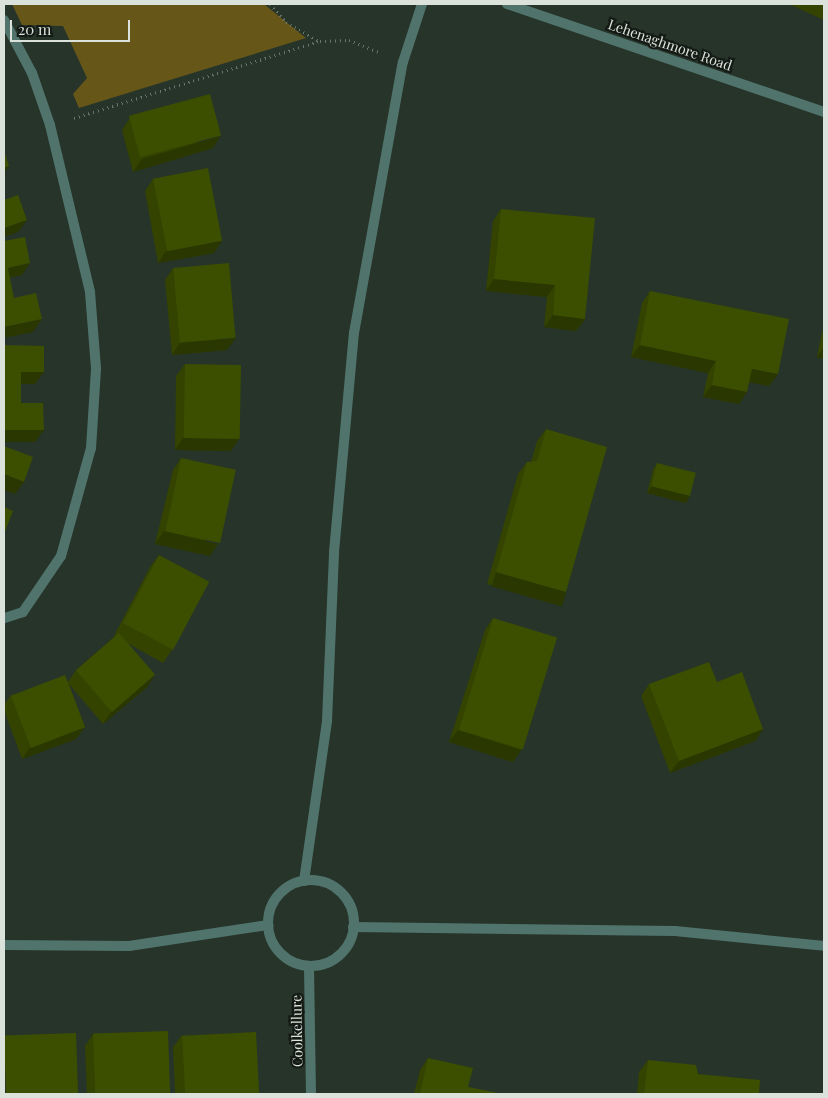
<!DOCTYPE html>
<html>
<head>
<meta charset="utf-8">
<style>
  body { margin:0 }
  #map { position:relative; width:828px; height:1098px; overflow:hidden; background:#27342a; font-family:"Playfair Display",serif }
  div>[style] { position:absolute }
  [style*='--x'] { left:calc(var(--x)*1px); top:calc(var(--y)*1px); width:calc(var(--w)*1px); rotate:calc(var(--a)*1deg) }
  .green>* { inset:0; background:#665718 }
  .path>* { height:3px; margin-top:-1.5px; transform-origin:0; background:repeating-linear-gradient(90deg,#69746c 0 1px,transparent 0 5px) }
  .street>* { height:10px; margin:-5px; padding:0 5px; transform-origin:5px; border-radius:5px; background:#50746c }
  .street>.ring { margin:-5px; padding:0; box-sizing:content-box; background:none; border:10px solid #50746c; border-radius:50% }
  .wall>* { inset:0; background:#344300 }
  .shaded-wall>* { inset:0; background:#2a3700; transform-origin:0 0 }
  .building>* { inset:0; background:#3c4e00; transform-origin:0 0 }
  span { translate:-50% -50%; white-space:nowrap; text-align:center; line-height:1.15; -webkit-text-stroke:4.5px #141a15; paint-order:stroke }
  .street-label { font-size:14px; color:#dae2db }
  .frame { position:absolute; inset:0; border:5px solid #dae2db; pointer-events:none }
  .scale { position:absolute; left:10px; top:20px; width:120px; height:22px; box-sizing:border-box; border:2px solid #dae2db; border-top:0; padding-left:6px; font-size:15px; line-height:18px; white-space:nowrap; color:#dae2db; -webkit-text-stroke:4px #141a15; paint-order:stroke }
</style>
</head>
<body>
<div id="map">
  <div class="green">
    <div style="clip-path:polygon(12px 4px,264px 4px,306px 38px,79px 108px,73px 94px,87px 78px,63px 26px,22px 25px)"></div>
  </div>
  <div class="path">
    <div style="--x:270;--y:4;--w:24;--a:48"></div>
    <div style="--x:286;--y:22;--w:38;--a:30"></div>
    <div style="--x:74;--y:118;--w:258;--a:-17.4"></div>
    <div style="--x:320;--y:41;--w:29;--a:-2"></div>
    <div style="--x:349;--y:40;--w:32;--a:22"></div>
  </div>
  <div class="street">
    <div style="--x:507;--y:4;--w:335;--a:18.8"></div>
    <div style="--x:4;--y:20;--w:60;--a:62.2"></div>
    <div style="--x:32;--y:73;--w:55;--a:70.9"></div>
    <div style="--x:50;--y:125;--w:172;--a:76.5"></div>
    <div style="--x:90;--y:292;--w:77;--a:85.5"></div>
    <div style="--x:96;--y:369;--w:79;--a:93.6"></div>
    <div style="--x:91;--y:448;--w:112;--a:105.5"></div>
    <div style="--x:61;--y:556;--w:68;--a:124.2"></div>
    <div style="--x:23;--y:612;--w:20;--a:162"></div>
    <div class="ring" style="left:268px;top:880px;width:76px;height:76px"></div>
    <div style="--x:304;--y:881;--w:162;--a:-81.8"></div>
    <div style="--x:327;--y:721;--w:169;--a:-87.6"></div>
    <div style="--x:334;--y:552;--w:220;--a:-84.8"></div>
    <div style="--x:354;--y:333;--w:275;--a:-79.8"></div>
    <div style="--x:403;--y:62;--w:61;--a:-71.9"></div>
    <div style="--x:353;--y:927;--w:322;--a:0.7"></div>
    <div style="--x:675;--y:931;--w:150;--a:5.7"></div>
    <div style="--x:4;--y:945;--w:125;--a:0.5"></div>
    <div style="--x:129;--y:946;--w:141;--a:-8.6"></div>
    <div style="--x:309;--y:967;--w:127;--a:89.1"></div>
  </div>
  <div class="wall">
    <div style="clip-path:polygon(789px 4px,824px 4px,824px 20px)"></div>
    <div style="clip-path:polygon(130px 118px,213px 148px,133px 172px,122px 130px)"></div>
    <div style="clip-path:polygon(153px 179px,214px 253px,158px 263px,145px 191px)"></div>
    <div style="clip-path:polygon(501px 209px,585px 319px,576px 331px,544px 327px,547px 297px,486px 291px,493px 221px)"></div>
    <div style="clip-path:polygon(173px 268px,227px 350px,172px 355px,165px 280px)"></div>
    <div style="clip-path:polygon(650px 291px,769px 386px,749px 382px,739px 404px,703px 397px,708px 373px,631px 357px,642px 303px)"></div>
    <div style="clip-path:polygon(824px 329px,824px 359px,817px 357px,822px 332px)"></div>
    <div style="clip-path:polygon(185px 364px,231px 451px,175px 450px,176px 376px)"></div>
    <div style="clip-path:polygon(546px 429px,557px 604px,487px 584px,518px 474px,527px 462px,531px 462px,537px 441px)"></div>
    <div style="clip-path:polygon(181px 458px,210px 556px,155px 544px,173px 470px)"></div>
    <div style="clip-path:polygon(657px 463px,686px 503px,647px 493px,653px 470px)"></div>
    <div style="clip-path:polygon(159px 555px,172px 650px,163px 663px,129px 644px,147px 687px,103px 724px,69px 684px,85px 727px,76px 739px,22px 759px,4px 710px,4px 705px,11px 695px,68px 682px,76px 670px,115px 636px,114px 636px,150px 567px)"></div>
    <div style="clip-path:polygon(493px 618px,521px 750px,513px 762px,449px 742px,485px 630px)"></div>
    <div style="clip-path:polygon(717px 682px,763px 729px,755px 741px,670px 773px,641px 696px,649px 684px)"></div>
    <div style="clip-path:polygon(93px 1034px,170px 1094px,87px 1094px,85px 1046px)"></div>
    <div style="clip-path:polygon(182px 1035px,259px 1094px,175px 1094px,173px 1047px)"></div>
    <div style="clip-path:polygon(428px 1058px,468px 1087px,503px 1094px,414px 1094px,420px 1070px)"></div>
    <div style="clip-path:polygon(648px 1060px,698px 1074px,759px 1094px,637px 1094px,639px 1072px)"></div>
  </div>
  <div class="shaded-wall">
    <div style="clip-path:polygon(221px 136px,213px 148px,133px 172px,142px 159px)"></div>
    <div style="clip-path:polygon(9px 166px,4px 173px,4px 168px)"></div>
    <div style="clip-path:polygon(27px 220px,18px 232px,4px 237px,4px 228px)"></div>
    <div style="clip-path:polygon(222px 241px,214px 253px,158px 263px,166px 251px)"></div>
    <div style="clip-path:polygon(30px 263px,22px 275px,4px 279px,8px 268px)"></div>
    <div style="clip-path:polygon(494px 279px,555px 285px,547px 297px,486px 291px)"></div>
    <div style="clip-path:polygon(553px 315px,585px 319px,576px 331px,544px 327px)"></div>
    <div style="clip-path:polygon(42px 319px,33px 332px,4px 338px,4px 327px)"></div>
    <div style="clip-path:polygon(236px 338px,227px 350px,172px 355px,180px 343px)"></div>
    <div style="clip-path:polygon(640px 345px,716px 361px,708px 373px,631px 357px)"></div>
    <div style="clip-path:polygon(824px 347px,824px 359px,817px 357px)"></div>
    <div style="clip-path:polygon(752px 369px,778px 374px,769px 386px,743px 381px)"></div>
    <div style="clip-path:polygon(21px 372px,44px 372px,35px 384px,12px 384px)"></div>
    <div style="clip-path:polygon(712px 385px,747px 392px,739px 404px,703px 397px)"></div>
    <div style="clip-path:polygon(4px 430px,44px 430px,35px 442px,4px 442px)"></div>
    <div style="clip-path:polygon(183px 438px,239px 439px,231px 451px,175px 450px)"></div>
    <div style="clip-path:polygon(4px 474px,24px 482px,15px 494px,4px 490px)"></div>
    <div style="clip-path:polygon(652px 486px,690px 496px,686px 503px,647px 493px)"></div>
    <div style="clip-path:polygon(164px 531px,218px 544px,210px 556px,155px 544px)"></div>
    <div style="left:496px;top:572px;width:73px;height:15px;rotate:16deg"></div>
    <div style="clip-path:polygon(155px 675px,147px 687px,103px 724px,111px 712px)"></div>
    <div style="clip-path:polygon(85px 727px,76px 739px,22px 759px,30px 747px)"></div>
    <div style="clip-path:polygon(763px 729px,755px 741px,670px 773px,679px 761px)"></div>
    <div style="clip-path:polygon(458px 730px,521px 750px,513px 762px,449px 742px)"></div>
  </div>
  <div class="building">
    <div style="left:210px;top:94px;width:43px;height:84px;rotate:75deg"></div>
    <div style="clip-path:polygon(4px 151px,9px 166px,4px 168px)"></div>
    <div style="left:208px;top:168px;width:74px;height:56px;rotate:79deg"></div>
    <div style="clip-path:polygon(18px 195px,27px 220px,4px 228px,4px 200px)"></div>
    <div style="clip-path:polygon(501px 209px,595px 218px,585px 319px,553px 315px,555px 285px,494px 279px)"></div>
    <div style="clip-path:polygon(25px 237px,30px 263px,8px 268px,14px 298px,36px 293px,42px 319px,4px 327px,4px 241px)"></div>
    <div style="left:229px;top:263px;width:75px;height:56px;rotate:85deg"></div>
    <div style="clip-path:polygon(650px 291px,789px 319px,778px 374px,752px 369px,747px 392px,712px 385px,716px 361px,640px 345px)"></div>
    <div style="clip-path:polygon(4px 345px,44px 346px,44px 372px,21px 372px,21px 403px,43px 403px,44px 430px,4px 430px)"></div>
    <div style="left:185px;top:364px;width:56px;height:74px;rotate:1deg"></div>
    <div style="clip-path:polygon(546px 429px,607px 447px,566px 592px,496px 572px,527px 462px,537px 461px)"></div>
    <div style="clip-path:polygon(4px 446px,33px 457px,24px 482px,4px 474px)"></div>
    <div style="left:181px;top:458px;width:56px;height:75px;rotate:12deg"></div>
    <div style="left:657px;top:463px;width:40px;height:24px;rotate:14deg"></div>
    <div style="clip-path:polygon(4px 507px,13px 511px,4px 534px)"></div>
    <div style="left:159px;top:555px;width:57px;height:77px;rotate:28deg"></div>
    <div style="left:493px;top:618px;width:67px;height:117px;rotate:17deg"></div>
    <div style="left:119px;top:633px;width:55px;height:57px;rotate:49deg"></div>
    <div style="clip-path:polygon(709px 662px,717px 682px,742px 672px,763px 729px,679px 761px,649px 684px)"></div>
    <div style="left:65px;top:675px;width:56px;height:58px;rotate:69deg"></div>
    <div style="left:168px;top:1031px;width:63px;height:75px;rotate:88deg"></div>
    <div style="left:256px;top:1032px;width:62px;height:74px;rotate:87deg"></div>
    <div style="left:76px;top:1033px;width:61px;height:72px;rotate:88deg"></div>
    <div style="clip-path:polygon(428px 1058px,473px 1068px,468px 1087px,503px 1094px,420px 1094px)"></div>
    <div style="clip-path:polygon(648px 1060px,696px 1065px,698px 1074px,760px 1080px,759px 1094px,644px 1094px)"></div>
  </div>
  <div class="street-label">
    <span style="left:670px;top:45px;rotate:19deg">Lehenaghmore Road</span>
    <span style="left:297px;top:1031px;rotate:-91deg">Coolkellure</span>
  </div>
  <div class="frame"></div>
  <div class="scale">20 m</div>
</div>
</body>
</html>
